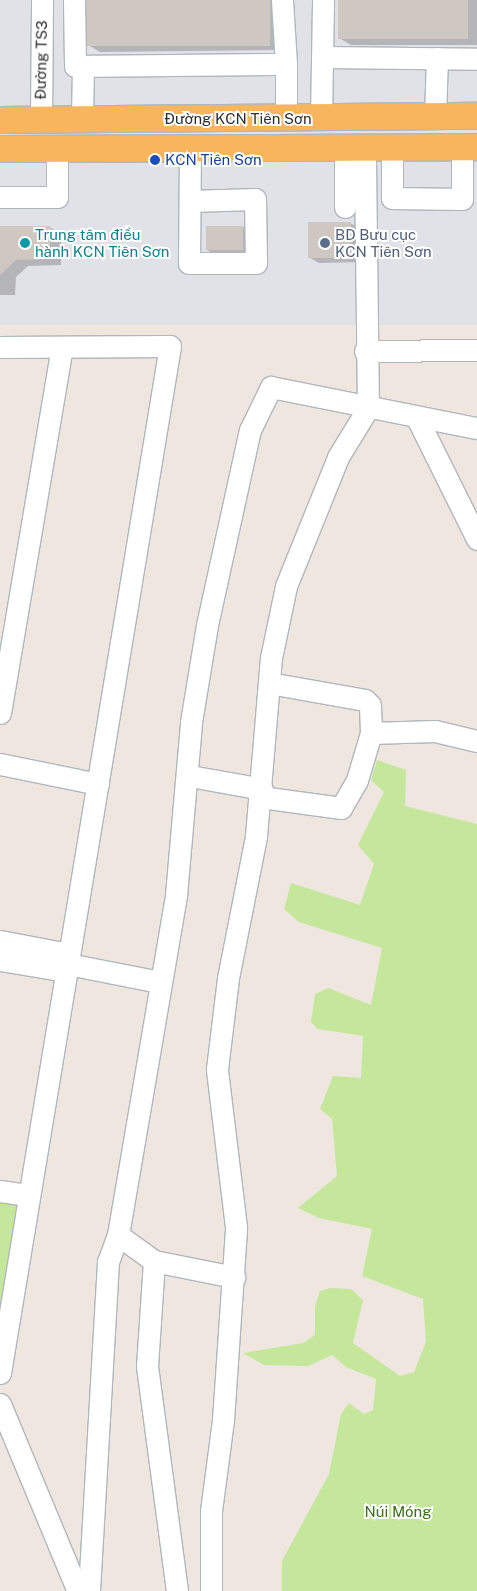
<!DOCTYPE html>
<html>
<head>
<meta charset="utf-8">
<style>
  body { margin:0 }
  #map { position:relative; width:477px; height:1591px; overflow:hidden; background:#efe6e0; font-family:"Public Sans",sans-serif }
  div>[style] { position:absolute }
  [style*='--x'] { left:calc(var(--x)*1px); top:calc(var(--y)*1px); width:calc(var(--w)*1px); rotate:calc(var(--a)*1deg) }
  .industrial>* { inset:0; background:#e1e1e8; transform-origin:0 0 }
  .green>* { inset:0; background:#c4e79b }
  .shadow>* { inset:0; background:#0003 }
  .building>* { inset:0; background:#cfc7c1; transform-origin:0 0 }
  .roads { filter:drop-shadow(1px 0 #b0b6be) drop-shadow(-1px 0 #b0b6be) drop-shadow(0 1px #b0b6be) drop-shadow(0 -1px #b0b6be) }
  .minor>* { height:21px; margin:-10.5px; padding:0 10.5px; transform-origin:10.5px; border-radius:10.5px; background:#fff }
  .major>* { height:26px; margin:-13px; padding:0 13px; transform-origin:13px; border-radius:13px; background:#f7b65e }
  .dots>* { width:14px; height:14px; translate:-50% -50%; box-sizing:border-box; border:2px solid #fff; border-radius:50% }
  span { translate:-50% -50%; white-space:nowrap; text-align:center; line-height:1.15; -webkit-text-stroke:4px #fff; paint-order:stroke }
  .street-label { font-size:15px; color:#2e2e2e }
  .transit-label { font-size:15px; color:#164399 }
  .left { translate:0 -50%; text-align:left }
  .culture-label { font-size:15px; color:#0d838f }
  .service-label { font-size:15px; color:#4e5e75 }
  .park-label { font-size:15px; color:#3b7118 }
</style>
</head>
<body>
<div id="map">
  <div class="industrial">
    <div style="left:0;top:0;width:477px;height:325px"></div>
  </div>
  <div class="green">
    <div style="clip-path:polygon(377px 760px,406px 770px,405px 806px,477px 824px,477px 1591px,282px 1591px,282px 1561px,329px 1474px,341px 1414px,349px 1403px,364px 1414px,373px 1410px,376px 1379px,346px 1367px,332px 1355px,308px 1366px,264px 1365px,243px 1353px,303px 1343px,315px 1335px,315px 1306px,320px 1291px,330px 1288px,351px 1289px,363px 1300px,353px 1343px,400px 1376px,414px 1372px,426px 1342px,423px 1299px,362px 1276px,372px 1229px,319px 1218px,298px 1208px,337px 1176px,332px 1119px,320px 1109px,333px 1076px,361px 1078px,363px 1036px,318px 1029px,311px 1022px,315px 994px,328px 988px,371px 1005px,382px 948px,299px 922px,284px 909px,291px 883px,360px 905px,374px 864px,358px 845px,384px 792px,371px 780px)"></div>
    <div style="clip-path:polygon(0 1197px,16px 1200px,20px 1207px,0 1328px)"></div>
  </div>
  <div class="shadow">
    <div style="clip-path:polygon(88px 0,284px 0,283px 50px,100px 52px,88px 45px)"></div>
    <div style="clip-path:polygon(339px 0,477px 0,477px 45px,351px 45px,339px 38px)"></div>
    <div style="clip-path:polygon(350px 223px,359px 228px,360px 262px,319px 263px,310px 258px)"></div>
    <div style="clip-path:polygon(49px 227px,61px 234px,61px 265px,28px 266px,16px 277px,15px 295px,0 295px,0 228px)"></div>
    <div style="clip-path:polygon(243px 227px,251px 232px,252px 255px,216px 255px,207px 250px)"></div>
  </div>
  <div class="building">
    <div style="left:86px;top:0;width:184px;height:46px"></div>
    <div style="left:338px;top:0;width:130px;height:39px"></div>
    <div style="left:308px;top:222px;width:43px;height:36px"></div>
    <div style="clip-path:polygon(0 226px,50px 226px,50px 259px,16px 260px,0 275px)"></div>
    <div style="left:206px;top:226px;width:37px;height:24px"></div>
  </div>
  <div class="roads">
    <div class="minor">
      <div style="--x:74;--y:0;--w:66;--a:89.1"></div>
      <div style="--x:75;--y:66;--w:8;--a:0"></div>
      <div style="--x:83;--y:66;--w:54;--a:91.1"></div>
      <div style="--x:324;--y:57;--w:153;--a:0.7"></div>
      <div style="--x:286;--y:64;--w:54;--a:90"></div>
      <div style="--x:83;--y:66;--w:203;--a:-0.6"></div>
      <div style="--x:286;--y:64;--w:64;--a:-93.6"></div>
      <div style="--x:435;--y:117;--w:59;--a:-88.1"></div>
      <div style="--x:321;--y:118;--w:118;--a:-89"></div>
      <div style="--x:41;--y:121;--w:121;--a:-89.5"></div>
      <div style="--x:345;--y:147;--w:60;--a:90"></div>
      <div style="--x:392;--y:147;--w:51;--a:90"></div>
      <div style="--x:392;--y:198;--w:70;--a:0.8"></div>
      <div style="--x:462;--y:199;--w:52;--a:-90"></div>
      <div style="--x:0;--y:197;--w:57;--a:0"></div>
      <div style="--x:57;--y:197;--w:49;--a:-90"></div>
      <div style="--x:190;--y:201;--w:65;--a:-1.8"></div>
      <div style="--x:255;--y:199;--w:64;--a:89.1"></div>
      <div style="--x:256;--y:263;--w:67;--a:180"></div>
      <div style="--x:189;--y:263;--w:115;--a:-89.5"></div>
      <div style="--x:0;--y:347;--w:170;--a:-0.3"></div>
      <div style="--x:170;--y:346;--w:1041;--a:99.4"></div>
      <div style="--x:365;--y:351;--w:112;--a:-0.5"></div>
      <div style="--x:417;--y:418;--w:135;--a:63.6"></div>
      <div style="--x:269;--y:683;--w:97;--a:10"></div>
      <div style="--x:365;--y:700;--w:7;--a:45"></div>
      <div style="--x:370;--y:705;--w:28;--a:88"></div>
      <div style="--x:0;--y:713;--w:371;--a:-80.4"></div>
      <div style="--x:0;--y:764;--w:100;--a:11.5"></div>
      <div style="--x:190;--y:776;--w:73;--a:10.2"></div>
      <div style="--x:261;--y:797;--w:81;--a:7.8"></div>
      <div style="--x:341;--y:808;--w:32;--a:-60"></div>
      <div style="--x:357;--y:780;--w:49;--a:-73.4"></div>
      <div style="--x:371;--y:733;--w:64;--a:-1.8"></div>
      <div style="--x:435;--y:731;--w:43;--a:13.4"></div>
      <div style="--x:0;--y:941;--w:59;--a:10.7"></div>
      <div style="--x:58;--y:952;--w:16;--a:50"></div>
      <div style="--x:0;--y:960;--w:56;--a:9.3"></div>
      <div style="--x:55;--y:969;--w:14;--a:-21"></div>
      <div style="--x:68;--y:964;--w:94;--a:11.1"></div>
      <div style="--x:0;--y:1191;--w:29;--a:8"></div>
      <div style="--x:118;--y:1235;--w:44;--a:35.8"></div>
      <div style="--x:154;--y:1261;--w:105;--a:93.8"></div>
      <div style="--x:147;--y:1366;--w:227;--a:82.4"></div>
      <div style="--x:154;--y:1261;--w:82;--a:11.3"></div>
      <div style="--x:0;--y:1404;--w:203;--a:67.4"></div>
      <div style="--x:89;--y:1591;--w:330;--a:-86.7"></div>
      <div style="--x:108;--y:1262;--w:29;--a:-70"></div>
      <div style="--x:118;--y:1235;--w:345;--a:-80.3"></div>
      <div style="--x:176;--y:895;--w:174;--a:-85"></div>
      <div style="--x:191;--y:722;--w:98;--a:-80.6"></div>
      <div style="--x:207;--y:625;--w:200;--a:-77.6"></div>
      <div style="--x:250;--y:430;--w:48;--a:-64"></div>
      <div style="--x:271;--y:387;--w:210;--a:11.3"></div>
      <div style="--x:211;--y:1591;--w:80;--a:-90"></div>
      <div style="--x:211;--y:1511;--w:92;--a:-82.5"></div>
      <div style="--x:223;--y:1420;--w:193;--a:-86.1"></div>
      <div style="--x:236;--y:1227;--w:159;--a:-96.9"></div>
      <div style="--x:217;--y:1069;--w:92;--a:-83.1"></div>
      <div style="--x:228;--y:978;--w:145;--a:-78.8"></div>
      <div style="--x:256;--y:836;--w:179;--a:-85.2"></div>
      <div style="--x:271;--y:658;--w:74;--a:-78.2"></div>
      <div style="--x:286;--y:586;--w:139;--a:-68"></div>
      <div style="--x:338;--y:457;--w:57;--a:-58.5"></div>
      <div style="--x:368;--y:408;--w:261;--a:-90.7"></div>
    </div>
    <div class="major">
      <div style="--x:0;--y:120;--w:477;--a:-0.5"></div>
      <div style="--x:0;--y:149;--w:477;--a:-0.2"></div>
    </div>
  </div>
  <div class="dots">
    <div style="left:155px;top:160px;background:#1a4fb4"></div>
    <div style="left:25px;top:243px;background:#0f9aa8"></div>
    <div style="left:325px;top:243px;background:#5c6f8a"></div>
  </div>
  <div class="street-label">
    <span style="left:41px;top:60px;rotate:-89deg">Đường TS3</span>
    <span style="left:238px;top:119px">Đường KCN Tiên Sơn</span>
  </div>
  <div class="transit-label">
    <span class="left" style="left:165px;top:160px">KCN Tiên Sơn</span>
  </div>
  <div class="culture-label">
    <span class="left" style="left:35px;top:243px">Trung tâm điều<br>hành KCN Tiên Sơn</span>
  </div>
  <div class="service-label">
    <span class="left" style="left:335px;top:243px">BD Bưu cục<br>KCN Tiên Sơn</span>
  </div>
  <div class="park-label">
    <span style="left:398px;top:1512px">Núi Móng</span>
  </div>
</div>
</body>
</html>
